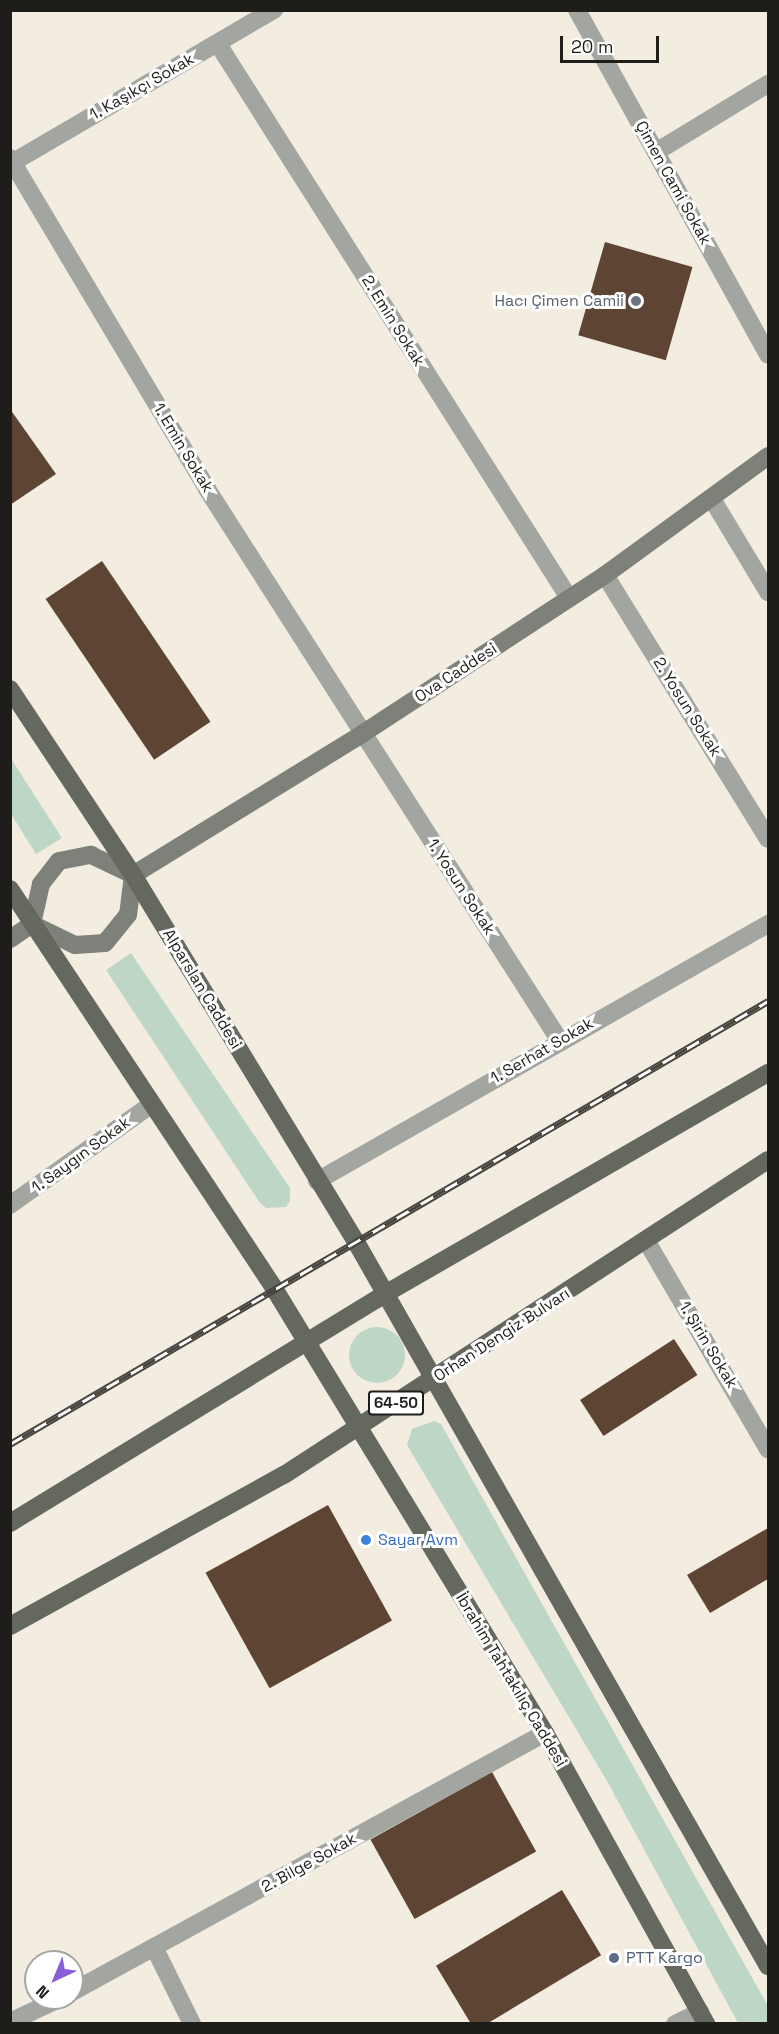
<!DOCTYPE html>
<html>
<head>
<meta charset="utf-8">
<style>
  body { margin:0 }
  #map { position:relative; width:779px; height:2034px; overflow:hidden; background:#f3ede1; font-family:"Space Grotesk",sans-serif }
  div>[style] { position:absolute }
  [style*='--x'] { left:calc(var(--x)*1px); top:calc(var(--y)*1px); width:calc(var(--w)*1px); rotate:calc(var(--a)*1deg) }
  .green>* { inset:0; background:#bed6c5 }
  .round { border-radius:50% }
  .building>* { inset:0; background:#5d4433; transform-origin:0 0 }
  .street>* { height:18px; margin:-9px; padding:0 9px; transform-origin:9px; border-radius:9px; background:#a2a5a0 }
  .secondary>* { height:18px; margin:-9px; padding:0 9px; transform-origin:9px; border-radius:9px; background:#7e817a }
  .primary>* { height:18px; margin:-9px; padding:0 9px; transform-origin:9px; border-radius:9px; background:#64685f }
  .rail>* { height:7px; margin-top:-3.5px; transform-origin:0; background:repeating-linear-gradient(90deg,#fff 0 14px,#484540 0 28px); box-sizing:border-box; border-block:2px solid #484540 }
  .dots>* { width:16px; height:16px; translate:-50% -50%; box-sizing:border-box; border:3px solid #fff; border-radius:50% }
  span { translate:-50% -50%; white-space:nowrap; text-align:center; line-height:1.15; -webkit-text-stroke:6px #fff; paint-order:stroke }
  .shield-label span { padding:2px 4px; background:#fff; border:2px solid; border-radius:4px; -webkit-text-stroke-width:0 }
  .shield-label { font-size:15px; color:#1f1d19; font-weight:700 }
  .street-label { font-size:16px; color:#1f1d19 }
  .worship-label { font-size:16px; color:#5b616d }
  .right { translate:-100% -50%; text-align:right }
  .shop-label { font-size:16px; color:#366cbe }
  .left { translate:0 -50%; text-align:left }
  .service-label { font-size:16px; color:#4e5e75 }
  .frame { position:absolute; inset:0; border:12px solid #1f1d19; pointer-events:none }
  .north { position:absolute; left:24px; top:1950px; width:60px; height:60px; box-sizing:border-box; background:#fff; border:2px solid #a5a5a3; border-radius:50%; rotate:224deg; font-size:16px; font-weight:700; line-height:24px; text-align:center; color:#1f1d19 }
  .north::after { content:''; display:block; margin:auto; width:21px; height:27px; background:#885fd9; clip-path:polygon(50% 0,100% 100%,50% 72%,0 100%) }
  .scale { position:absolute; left:560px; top:36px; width:99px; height:27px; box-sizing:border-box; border:3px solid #1f1d19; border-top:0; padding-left:8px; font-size:18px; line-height:21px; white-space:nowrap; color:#1f1d19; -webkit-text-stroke:4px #fff; paint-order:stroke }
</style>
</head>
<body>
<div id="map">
  <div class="green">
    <div style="clip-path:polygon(10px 757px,62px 838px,36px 854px,11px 814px)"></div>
    <div style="clip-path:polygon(131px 953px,290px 1188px,290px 1201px,286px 1207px,266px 1208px,260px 1203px,106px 970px)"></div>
    <div class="round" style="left:349px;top:1327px;width:56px;height:56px"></div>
    <div style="clip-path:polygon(434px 1421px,441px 1424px,768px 2006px,768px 2023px,738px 2023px,607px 1781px,407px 1445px,412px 1429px)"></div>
  </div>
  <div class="building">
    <div style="left:605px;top:242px;width:91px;height:97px;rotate:16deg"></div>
    <div style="clip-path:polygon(10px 409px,56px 474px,10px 505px)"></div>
    <div style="left:102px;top:561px;width:194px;height:68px;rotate:56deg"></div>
    <div style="left:674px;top:1339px;width:43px;height:112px;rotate:57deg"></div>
    <div style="left:328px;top:1505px;width:132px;height:140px;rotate:61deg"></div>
    <div style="clip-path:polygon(768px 1528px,768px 1579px,710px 1613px,687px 1575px)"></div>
    <div style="left:492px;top:1772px;width:91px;height:139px;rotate:61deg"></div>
    <div style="left:562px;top:1890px;width:76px;height:147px;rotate:59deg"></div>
  </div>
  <div class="street">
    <div style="--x:577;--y:10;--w:394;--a:61"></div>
    <div style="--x:218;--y:44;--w:656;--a:57.64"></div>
    <div style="--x:656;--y:152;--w:131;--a:-31.3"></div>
    <div style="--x:10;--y:158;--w:385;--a:59.2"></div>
    <div style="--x:207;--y:489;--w:655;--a:57.4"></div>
    <div style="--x:10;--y:164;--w:306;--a:-30.3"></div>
    <div style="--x:712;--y:499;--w:109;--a:58.9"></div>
    <div style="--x:605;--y:575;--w:310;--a:58.3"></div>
    <div style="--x:317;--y:1181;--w:519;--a:-29.68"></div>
    <div style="--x:10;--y:1205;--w:174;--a:-35.4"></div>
    <div style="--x:647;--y:1242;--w:240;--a:59.7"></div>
    <div style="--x:155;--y:1949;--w:84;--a:63.7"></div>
    <div style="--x:72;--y:1992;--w:539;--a:-28.7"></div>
    <div style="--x:10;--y:2022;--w:56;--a:-25.2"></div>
    <div style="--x:675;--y:2024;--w:28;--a:-26"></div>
  </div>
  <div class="secondary">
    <div style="--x:133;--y:875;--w:269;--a:-31.6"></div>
    <div style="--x:362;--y:734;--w:290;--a:-33.2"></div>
    <div style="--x:605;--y:575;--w:202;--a:-36.1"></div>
    <div style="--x:32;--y:924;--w:48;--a:26"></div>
    <div style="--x:75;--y:945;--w:30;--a:-4"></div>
    <div style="--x:105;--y:943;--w:36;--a:-51"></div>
    <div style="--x:128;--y:915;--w:40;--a:-82.9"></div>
    <div style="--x:10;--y:939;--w:27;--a:-34"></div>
    <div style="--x:32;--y:924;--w:41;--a:-77.3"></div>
    <div style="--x:41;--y:884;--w:29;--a:-52"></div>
    <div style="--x:59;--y:861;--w:33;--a:-11"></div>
    <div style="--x:91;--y:855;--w:47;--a:25.5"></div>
  </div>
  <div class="primary">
    <div style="--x:10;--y:689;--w:223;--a:56.5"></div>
    <div style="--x:133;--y:875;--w:429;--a:58.7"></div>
    <div style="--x:356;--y:1242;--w:833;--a:60.36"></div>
    <div style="--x:10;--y:889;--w:481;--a:56.5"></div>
    <div style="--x:275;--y:1290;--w:519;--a:58.64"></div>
    <div style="--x:545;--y:1733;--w:333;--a:61"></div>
    <div style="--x:10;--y:1523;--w:439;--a:-31.4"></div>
    <div style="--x:385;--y:1294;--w:442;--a:-30"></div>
    <div style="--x:10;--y:1626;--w:313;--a:-28.9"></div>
    <div style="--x:284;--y:1475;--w:577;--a:-33.06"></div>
  </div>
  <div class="rail">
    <div style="--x:10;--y:1444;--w:878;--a:-30.3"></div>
  </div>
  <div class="dots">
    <div style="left:636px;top:301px;background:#6b7280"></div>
    <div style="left:366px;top:1540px;background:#3f7fe0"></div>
    <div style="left:614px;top:1958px;background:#5c6f8a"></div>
  </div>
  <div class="shield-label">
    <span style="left:396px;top:1403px">64-50</span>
  </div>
  <div class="street-label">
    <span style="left:142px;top:87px;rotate:-30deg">1. Kaşıkçı Sokak</span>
    <span style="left:673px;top:183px;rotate:61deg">Çimen Cami Sokak</span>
    <span style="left:393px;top:321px;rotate:58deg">2. Emin Sokak</span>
    <span style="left:183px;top:448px;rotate:59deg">1. Emin Sokak</span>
    <span style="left:456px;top:673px;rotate:-33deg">Ova Caddesi</span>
    <span style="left:687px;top:707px;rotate:58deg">2. Yosun Sokak</span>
    <span style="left:461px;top:887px;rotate:57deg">1. Yosun Sokak</span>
    <span style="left:202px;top:989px;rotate:59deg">Alparslan Caddesi</span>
    <span style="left:542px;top:1051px;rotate:-30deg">1. Serhat Sokak</span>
    <span style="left:81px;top:1155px;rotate:-36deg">1. Saygın Sokak</span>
    <span style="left:502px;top:1335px;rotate:-33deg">Orhan Dengiz Bulvarı</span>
    <span style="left:708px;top:1345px;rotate:59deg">1. Şirin Sokak</span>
    <span style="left:511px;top:1680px;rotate:59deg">İbrahim Tahtakılıç Caddesi</span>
    <span style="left:309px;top:1863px;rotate:-29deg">2. Bilge Sokak</span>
  </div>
  <div class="worship-label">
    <span class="right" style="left:624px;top:301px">Hacı Çimen Camii</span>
  </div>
  <div class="shop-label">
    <span class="left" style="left:378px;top:1540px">Sayar Avm</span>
  </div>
  <div class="service-label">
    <span class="left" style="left:626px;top:1958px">PTT Kargo</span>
  </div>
  <div class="frame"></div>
  <div class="north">N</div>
  <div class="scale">20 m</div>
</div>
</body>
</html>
